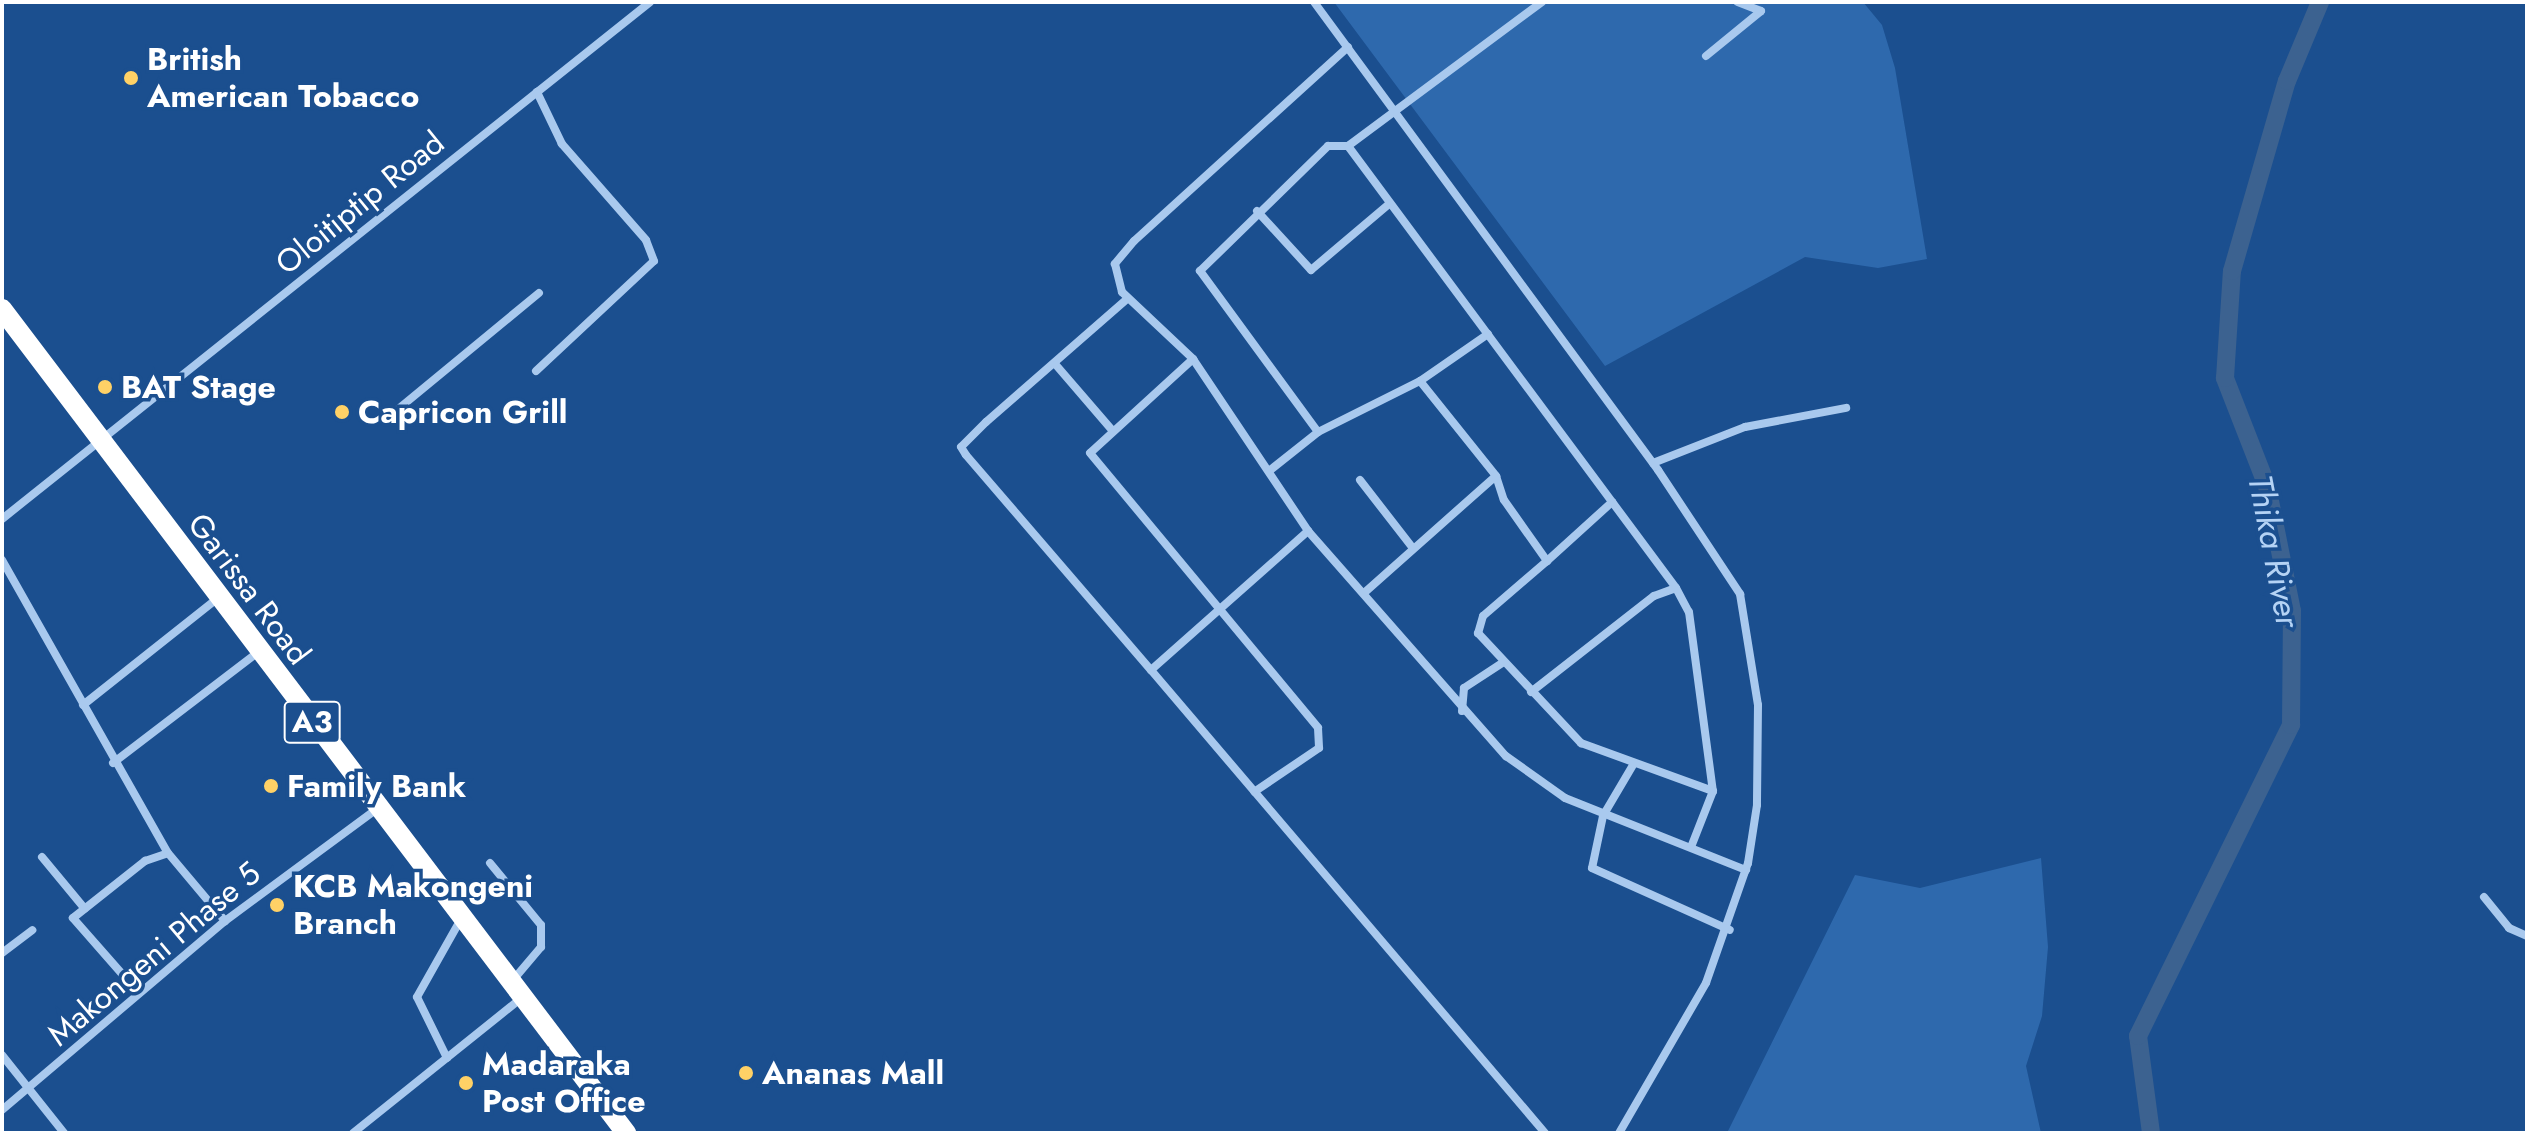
<!DOCTYPE html>
<html>
<head>
<meta charset="utf-8">
<style>
  body { margin:0 }
  #map { position:relative; width:2529px; height:1135px; overflow:hidden; background:#1b4f8f; font-family:Jost,sans-serif }
  div>[style] { position:absolute }
  [style*='--x'] { left:calc(var(--x)*1px); top:calc(var(--y)*1px); width:calc(var(--w)*1px); rotate:calc(var(--a)*1deg) }
  .green>* { inset:0; background:#2e69ad }
  .river>* { height:18px; margin:-9px; padding:0 9px; transform-origin:9px; border-radius:9px; background:#3c6290 }
  .street>* { height:8px; margin:-4px; padding:0 4px; transform-origin:4px; border-radius:4px; background:#a9c9ee }
  .highway>* { height:20px; margin:-10px; padding:0 10px; transform-origin:10px; border-radius:10px; background:#fff }
  .dots>* { width:22px; height:22px; translate:-50% -50%; box-sizing:border-box; border:4px solid #1b4f8f; border-radius:50% }
  span { translate:-50% -50%; white-space:nowrap; text-align:center; line-height:1.15; -webkit-text-stroke:7px #1b4f8f; paint-order:stroke }
  .shield-label span { padding:2px 6px; background:#1b4f8f; border:2px solid; border-radius:6px; -webkit-text-stroke-width:0 }
  .shield-label { font-size:30px; color:#fff; font-weight:700 }
  .poi-label { font-size:32px; color:#fff; font-weight:700 }
  .left { translate:0 -50%; text-align:left }
  .street-label { font-size:32px; color:#fff }
  .water-label { font-size:34px; color:#b5d3f5; font-style:italic }
  .frame { position:absolute; inset:0; border:4px solid #fff; pointer-events:none }
</style>
</head>
<body>
<div id="map">
  <div class="green">
    <div style="clip-path:polygon(1334px 2px,1863px 2px,1882px 25px,1895px 68px,1927px 259px,1878px 268px,1805px 257px,1605px 366px)"></div>
    <div style="clip-path:polygon(2041px 858px,2048px 947px,2042px 1016px,2026px 1066px,2041px 1133px,1727px 1133px,1855px 875px,1920px 888px)"></div>
  </div>
  <div class="river">
    <div style="--x:2151;--y:1133;--w:98;--a:-97.6"></div>
    <div style="--x:2138;--y:1036;--w:347;--a:-63.8"></div>
    <div style="--x:2291;--y:725;--w:114;--a:-89.5"></div>
    <div style="--x:2292;--y:611;--w:127;--a:-101.3"></div>
    <div style="--x:2267;--y:486;--w:116;--a:-111.3"></div>
    <div style="--x:2225;--y:378;--w:107;--a:-86.3"></div>
    <div style="--x:2232;--y:271;--w:198;--a:-73.9"></div>
    <div style="--x:2287;--y:81;--w:86;--a:-67.3"></div>
  </div>
  <div class="street">
    <div style="--x:1314;--y:2;--w:581;--a:53.68"></div>
    <div style="--x:1658;--y:470;--w:149;--a:56.5"></div>
    <div style="--x:1740;--y:594;--w:112;--a:80.8"></div>
    <div style="--x:1758;--y:705;--w:100;--a:90.6"></div>
    <div style="--x:1757;--y:805;--w:59;--a:98.8"></div>
    <div style="--x:1748;--y:863;--w:127;--a:109.3"></div>
    <div style="--x:1706;--y:983;--w:173;--a:120.1"></div>
    <div style="--x:1348;--y:47;--w:289;--a:137.8"></div>
    <div style="--x:1134;--y:241;--w:30;--a:130"></div>
    <div style="--x:1115;--y:264;--w:29;--a:76"></div>
    <div style="--x:1122;--y:292;--w:98;--a:43.3"></div>
    <div style="--x:1193;--y:359;--w:207;--a:56.2"></div>
    <div style="--x:1308;--y:531;--w:300;--a:48.7"></div>
    <div style="--x:1506;--y:756;--w:72;--a:35.4"></div>
    <div style="--x:1565;--y:798;--w:195;--a:21.7"></div>
    <div style="--x:1706;--y:56;--w:71;--a:-39.3"></div>
    <div style="--x:1761;--y:11;--w:25;--a:-159"></div>
    <div style="--x:1348;--y:146;--w:550;--a:53.42"></div>
    <div style="--x:1257;--y:211;--w:80;--a:47.5"></div>
    <div style="--x:1311;--y:270;--w:101;--a:-40.2"></div>
    <div style="--x:1127;--y:299;--w:187;--a:138.9"></div>
    <div style="--x:986;--y:422;--w:35;--a:135"></div>
    <div style="--x:961;--y:447;--w:9;--a:58"></div>
    <div style="--x:966;--y:455;--w:284;--a:49.3"></div>
    <div style="--x:1151;--y:670;--w:210;--a:-41.5"></div>
    <div style="--x:1488;--y:334;--w:83;--a:145.3"></div>
    <div style="--x:1420;--y:381;--w:114;--a:153.4"></div>
    <div style="--x:1318;--y:432;--w:200;--a:-126.2"></div>
    <div style="--x:1200;--y:271;--w:179;--a:-44.3"></div>
    <div style="--x:1328;--y:146;--w:20;--a:0"></div>
    <div style="--x:1348;--y:146;--w:242;--a:-36.6"></div>
    <div style="--x:1193;--y:359;--w:139;--a:137.6"></div>
    <div style="--x:1090;--y:453;--w:357;--a:50.3"></div>
    <div style="--x:1318;--y:728;--w:20;--a:87"></div>
    <div style="--x:1319;--y:748;--w:78;--a:145.9"></div>
    <div style="--x:1056;--y:365;--w:86;--a:49.3"></div>
    <div style="--x:536;--y:371;--w:161;--a:-43"></div>
    <div style="--x:654;--y:261;--w:22;--a:-111"></div>
    <div style="--x:646;--y:240;--w:128;--a:-131.2"></div>
    <div style="--x:562;--y:144;--w:58;--a:-115.7"></div>
    <div style="--x:1420;--y:381;--w:122;--a:51.3"></div>
    <div style="--x:1496;--y:476;--w:25;--a:72"></div>
    <div style="--x:1504;--y:500;--w:75;--a:54.8"></div>
    <div style="--x:1547;--y:561;--w:84;--a:139.3"></div>
    <div style="--x:1483;--y:616;--w:18;--a:106"></div>
    <div style="--x:1478;--y:633;--w:151;--a:46.9"></div>
    <div style="--x:1581;--y:743;--w:140;--a:20"></div>
    <div style="--x:397;--y:410;--w:184;--a:-39.5"></div>
    <div style="--x:1653;--y:463;--w:99;--a:-21.4"></div>
    <div style="--x:1745;--y:427;--w:103;--a:-10.7"></div>
    <div style="--x:1269;--y:471;--w:63;--a:-38.5"></div>
    <div style="--x:1360;--y:480;--w:85;--a:52.2"></div>
    <div style="--x:2;--y:519;--w:829;--a:-38.58"></div>
    <div style="--x:2;--y:560;--w:337;--a:60.5"></div>
    <div style="--x:168;--y:853;--w:89;--a:50"></div>
    <div style="--x:1547;--y:561;--w:88;--a:-42.2"></div>
    <div style="--x:1364;--y:593;--w:176;--a:-41.6"></div>
    <div style="--x:1151;--y:670;--w:608;--a:49.6"></div>
    <div style="--x:1531;--y:692;--w:156;--a:-38"></div>
    <div style="--x:1654;--y:596;--w:23;--a:-20"></div>
    <div style="--x:1676;--y:588;--w:27;--a:62"></div>
    <div style="--x:1689;--y:612;--w:181;--a:82.4"></div>
    <div style="--x:1713;--y:791;--w:60;--a:111.4"></div>
    <div style="--x:83;--y:705;--w:172;--a:-38.4"></div>
    <div style="--x:1462;--y:711;--w:23;--a:-85"></div>
    <div style="--x:1464;--y:688;--w:45;--a:-33.3"></div>
    <div style="--x:113;--y:763;--w:183;--a:-37.4"></div>
    <div style="--x:1633;--y:765;--w:59;--a:120.5"></div>
    <div style="--x:1603;--y:816;--w:53;--a:101.9"></div>
    <div style="--x:1592;--y:868;--w:151;--a:24.2"></div>
    <div style="--x:42;--y:857;--w:67;--a:50.4"></div>
    <div style="--x:490;--y:863;--w:80;--a:50.6"></div>
    <div style="--x:541;--y:925;--w:22;--a:90"></div>
    <div style="--x:541;--y:947;--w:43;--a:130.3"></div>
    <div style="--x:2484;--y:897;--w:40;--a:51"></div>
    <div style="--x:2509;--y:928;--w:20;--a:24"></div>
    <div style="--x:2;--y:953;--w:38;--a:-37"></div>
    <div style="--x:123;--y:975;--w:76;--a:-131.3"></div>
    <div style="--x:73;--y:918;--w:92;--a:-38.4"></div>
    <div style="--x:145;--y:861;--w:24;--a:-19"></div>
    <div style="--x:2;--y:1055;--w:100;--a:51.5"></div>
    <div style="--x:447;--y:1058;--w:68;--a:-116.2"></div>
    <div style="--x:417;--y:997;--w:90;--a:-60.6"></div>
    <div style="--x:2;--y:1110;--w:292;--a:-40.3"></div>
    <div style="--x:225;--y:921;--w:189;--a:-36.4"></div>
    <div style="--x:353;--y:1133;--w:214;--a:-38.7"></div>
  </div>
  <div class="highway">
    <div style="--x:2;--y:309;--w:1034;--a:52.86"></div>
  </div>
  <div class="dots">
    <div style="left:131px;top:78px;background:#ffd166"></div>
    <div style="left:105px;top:387px;background:#ffd166"></div>
    <div style="left:342px;top:412px;background:#ffd166"></div>
    <div style="left:271px;top:786px;background:#ffd166"></div>
    <div style="left:277px;top:905px;background:#ffd166"></div>
    <div style="left:746px;top:1073px;background:#ffd166"></div>
    <div style="left:466px;top:1083px;background:#ffd166"></div>
  </div>
  <div class="shield-label">
    <span style="left:312px;top:722px">A3</span>
  </div>
  <div class="poi-label">
    <span class="left" style="left:147px;top:78px">British<br>American Tobacco</span>
    <span class="left" style="left:121px;top:387px">BAT Stage</span>
    <span class="left" style="left:358px;top:412px">Capricon Grill</span>
    <span class="left" style="left:287px;top:786px">Family Bank</span>
    <span class="left" style="left:293px;top:905px">KCB Makongeni<br>Branch</span>
    <span class="left" style="left:482px;top:1083px">Madaraka<br>Post Office</span>
    <span class="left" style="left:762px;top:1073px">Ananas Mall</span>
  </div>
  <div class="street-label">
    <span style="left:360px;top:203px;rotate:-39deg">Oloitiptip Road</span>
    <span style="left:249px;top:589px;rotate:53deg">Garissa Road</span>
    <span style="left:154px;top:954px;rotate:-40deg">Makongeni Phase 5</span>
  </div>
  <div class="water-label">
    <span style="left:2274px;top:551px;rotate:79deg">Thika River</span>
  </div>
  <div class="frame"></div>
</div>
</body>
</html>
